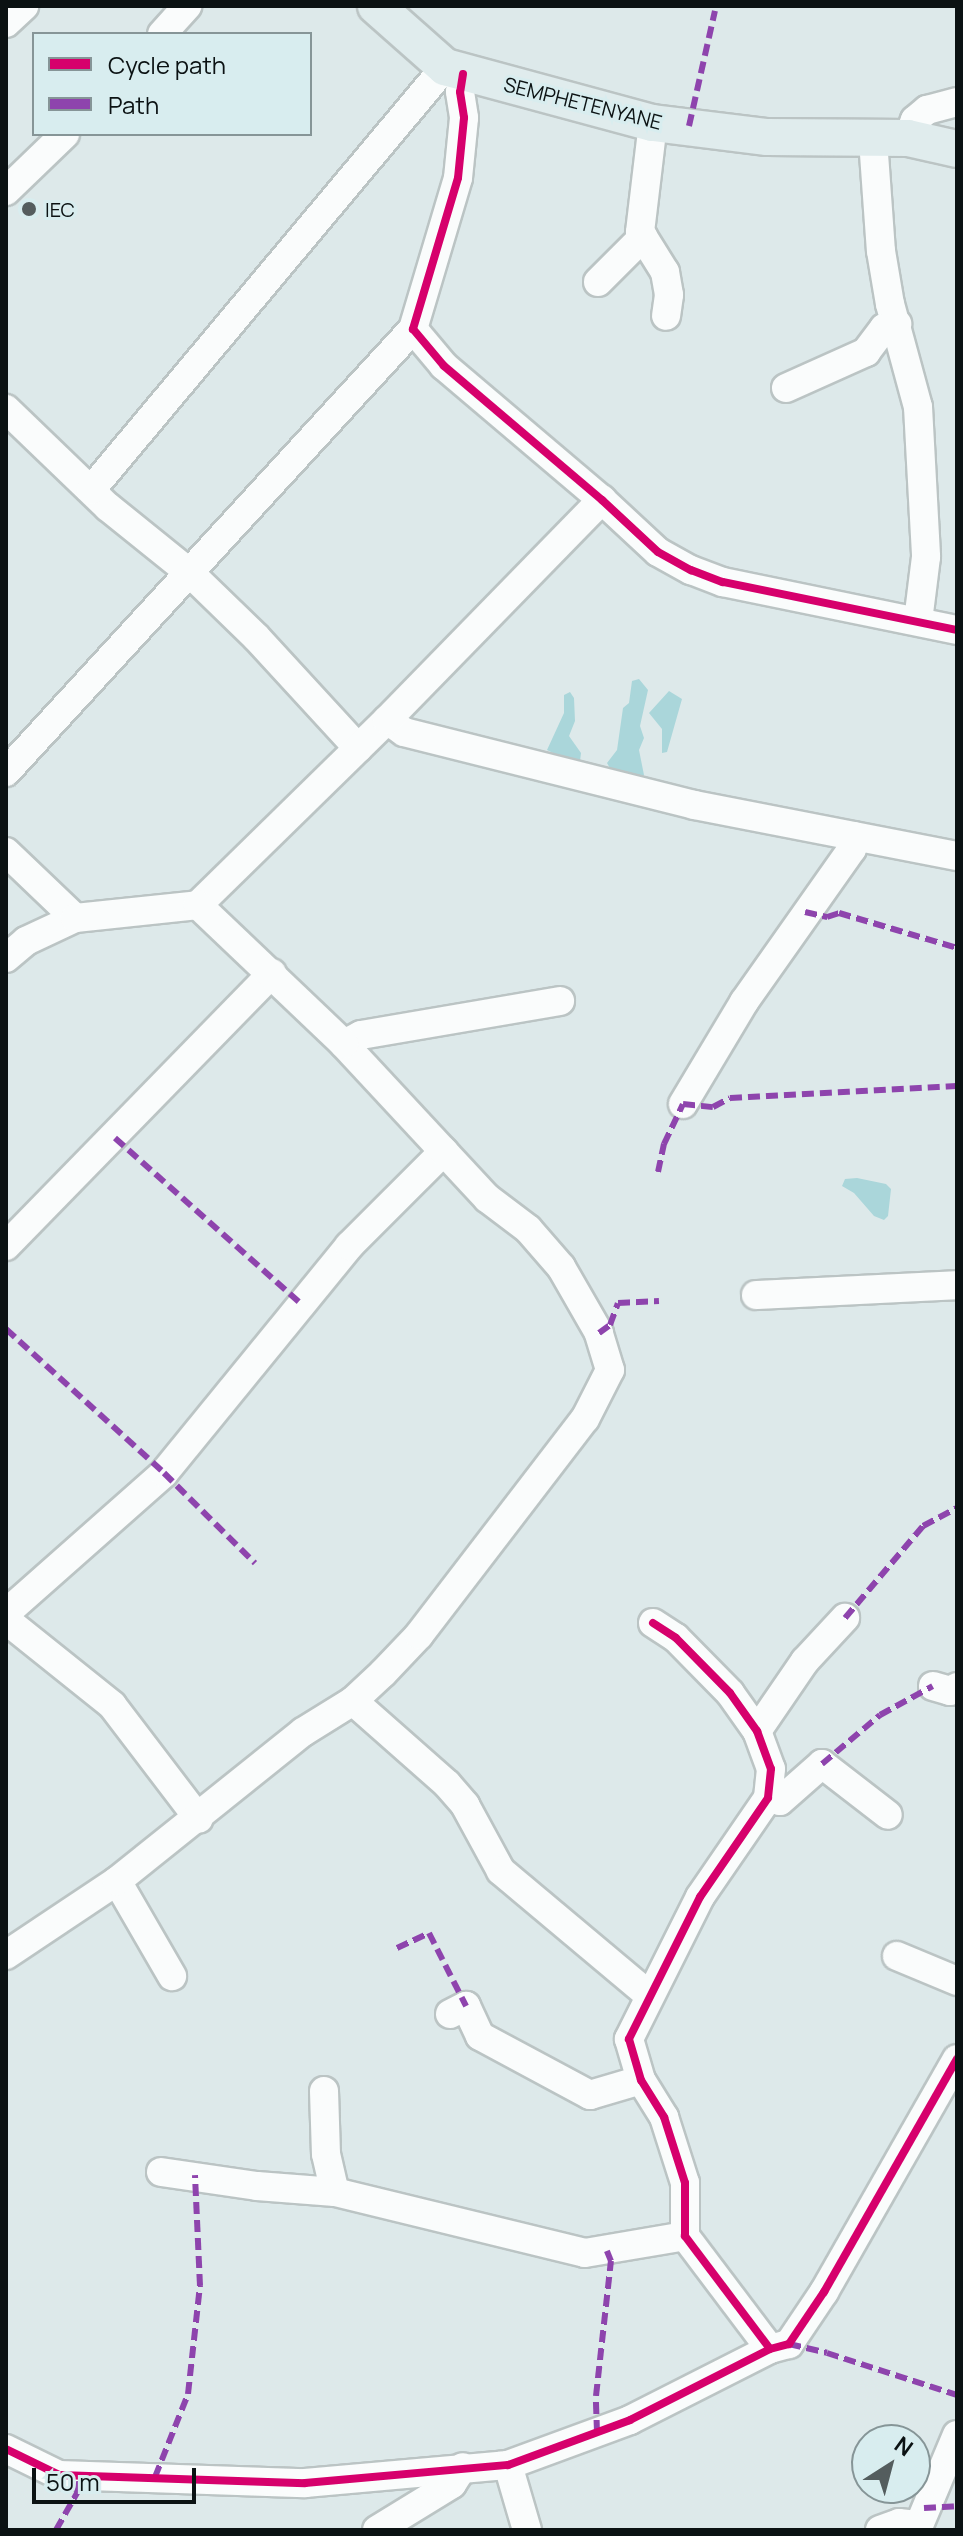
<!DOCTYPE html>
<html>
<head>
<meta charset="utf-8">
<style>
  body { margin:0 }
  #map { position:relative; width:963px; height:2536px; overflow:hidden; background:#dde9ea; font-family:Manrope,sans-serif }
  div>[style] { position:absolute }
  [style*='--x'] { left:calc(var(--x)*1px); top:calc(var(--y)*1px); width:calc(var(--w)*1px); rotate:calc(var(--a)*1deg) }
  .green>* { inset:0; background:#aad6da }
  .roads { filter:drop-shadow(2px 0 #bbc4c4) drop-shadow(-2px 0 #bbc4c4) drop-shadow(0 2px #bbc4c4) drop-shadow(0 -2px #bbc4c4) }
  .minor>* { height:28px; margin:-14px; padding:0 14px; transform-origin:14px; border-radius:14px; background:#fafcfc }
  .major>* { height:36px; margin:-18px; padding:0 18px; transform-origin:18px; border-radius:18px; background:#e0eced }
  .quiet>* { height:6px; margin-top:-3px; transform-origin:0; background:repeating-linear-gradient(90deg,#8e44ad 0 12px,transparent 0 18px) }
  .cycleway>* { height:8px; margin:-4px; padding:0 4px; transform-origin:4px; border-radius:4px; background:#d6006c }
  .dots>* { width:22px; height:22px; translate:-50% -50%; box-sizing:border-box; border:4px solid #d8edef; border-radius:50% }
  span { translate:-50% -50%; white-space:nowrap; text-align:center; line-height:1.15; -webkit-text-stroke:6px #d8edef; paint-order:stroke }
  .street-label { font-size:20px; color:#0b1213 }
  .poi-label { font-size:20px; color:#0b1213 }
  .left { translate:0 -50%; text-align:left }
  .frame { position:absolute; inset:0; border:8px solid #0b1213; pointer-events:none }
  .legend { position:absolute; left:32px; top:32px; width:280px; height:104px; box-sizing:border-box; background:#d8edef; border:2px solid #869597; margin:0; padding:10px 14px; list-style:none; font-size:24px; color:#0b1213 }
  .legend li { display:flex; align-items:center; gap:16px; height:40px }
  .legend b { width:40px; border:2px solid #869597 }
  .north { position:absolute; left:851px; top:2424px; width:80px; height:80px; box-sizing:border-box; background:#d8edef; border:2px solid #869597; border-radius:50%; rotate:36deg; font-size:22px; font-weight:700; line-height:32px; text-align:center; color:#0b1213 }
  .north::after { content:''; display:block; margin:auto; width:28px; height:36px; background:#545d5e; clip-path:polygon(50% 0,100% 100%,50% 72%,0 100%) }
  .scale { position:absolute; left:32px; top:2468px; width:164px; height:36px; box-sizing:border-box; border:4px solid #0b1213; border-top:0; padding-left:10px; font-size:24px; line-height:28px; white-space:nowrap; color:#0b1213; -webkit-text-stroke:6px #d8edef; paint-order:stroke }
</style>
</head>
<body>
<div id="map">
  <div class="green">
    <div style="clip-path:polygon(639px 679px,648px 690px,640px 726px,644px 738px,639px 750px,644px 775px,637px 781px,611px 770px,607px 763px,617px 750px,623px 708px,629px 703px,632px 681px)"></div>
    <div style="clip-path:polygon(669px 691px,682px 699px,667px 752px,662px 753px,662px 729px,649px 713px)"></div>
    <div style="clip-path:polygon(570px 692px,574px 698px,575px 721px,569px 736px,581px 753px,580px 761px,573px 763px,547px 750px,564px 713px,564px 695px)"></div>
    <div style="clip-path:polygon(857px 1178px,886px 1184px,891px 1189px,888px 1216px,884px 1220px,874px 1216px,854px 1193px,842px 1186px,845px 1179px)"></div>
  </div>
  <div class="roads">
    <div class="minor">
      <div style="--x:6;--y:23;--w:25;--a:-43"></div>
      <div style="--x:162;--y:34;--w:38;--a:-48"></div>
      <div style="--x:463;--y:74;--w:18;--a:99"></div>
      <div style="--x:460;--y:92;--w:26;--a:81"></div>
      <div style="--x:464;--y:118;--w:60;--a:95.7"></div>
      <div style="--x:458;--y:178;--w:158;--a:106.6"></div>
      <div style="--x:413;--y:329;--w:48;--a:50"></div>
      <div style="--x:444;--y:366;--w:207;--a:40.3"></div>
      <div style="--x:602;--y:500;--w:76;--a:42.9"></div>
      <div style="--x:658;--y:552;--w:38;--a:29"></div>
      <div style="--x:691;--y:570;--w:34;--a:21"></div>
      <div style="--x:723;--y:582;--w:239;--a:11.6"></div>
      <div style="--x:653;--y:123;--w:110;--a:96.8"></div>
      <div style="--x:640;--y:232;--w:47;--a:58"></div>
      <div style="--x:665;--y:272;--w:23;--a:80"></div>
      <div style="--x:669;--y:295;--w:21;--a:98"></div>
      <div style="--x:908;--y:138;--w:19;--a:-69"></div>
      <div style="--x:915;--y:120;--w:16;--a:-40"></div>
      <div style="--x:927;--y:110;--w:31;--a:-15"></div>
      <div style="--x:873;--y:140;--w:111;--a:85.9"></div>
      <div style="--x:881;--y:251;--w:54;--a:80.4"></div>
      <div style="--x:890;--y:304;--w:107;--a:74.8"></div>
      <div style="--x:918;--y:407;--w:150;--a:86.9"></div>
      <div style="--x:926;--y:557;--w:64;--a:97.1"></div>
      <div style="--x:6;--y:191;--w:82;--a:-44"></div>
      <div style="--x:598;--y:282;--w:64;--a:-45"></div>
      <div style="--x:786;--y:388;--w:88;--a:-24.2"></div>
      <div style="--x:866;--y:352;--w:30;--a:-53"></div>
      <div style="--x:884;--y:328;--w:14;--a:-17"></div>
      <div style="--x:6;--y:409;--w:141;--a:43.9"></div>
      <div style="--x:108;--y:507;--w:107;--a:38.9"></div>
      <div style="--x:191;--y:574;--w:91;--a:44.1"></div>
      <div style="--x:256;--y:637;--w:151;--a:47.4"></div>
      <div style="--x:91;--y:490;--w:552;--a:-50.07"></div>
      <div style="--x:387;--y:720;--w:21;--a:35"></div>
      <div style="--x:404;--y:732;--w:299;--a:14.1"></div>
      <div style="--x:694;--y:805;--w:268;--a:11"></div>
      <div style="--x:6;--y:772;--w:602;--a:-47.43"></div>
      <div style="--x:6;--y:852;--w:95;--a:43.7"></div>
      <div style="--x:6;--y:958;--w:26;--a:-40"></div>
      <div style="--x:26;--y:941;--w:54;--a:-25.1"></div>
      <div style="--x:75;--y:918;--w:124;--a:-6"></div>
      <div style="--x:198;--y:905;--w:264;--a:-44.4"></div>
      <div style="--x:387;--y:720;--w:308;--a:-45.7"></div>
      <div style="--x:344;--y:1044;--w:19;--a:-28"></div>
      <div style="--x:361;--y:1035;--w:202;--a:-9.7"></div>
      <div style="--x:683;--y:1104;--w:119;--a:-59.1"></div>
      <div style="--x:744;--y:1002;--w:187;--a:-54.8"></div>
      <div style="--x:852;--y:849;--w:13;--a:-81"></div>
      <div style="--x:6;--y:1246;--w:381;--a:-45.7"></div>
      <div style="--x:756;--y:1295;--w:201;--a:-2.8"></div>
      <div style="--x:6;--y:1613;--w:211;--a:-41.5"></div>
      <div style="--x:164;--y:1473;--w:293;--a:-50.8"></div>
      <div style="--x:349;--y:1246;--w:134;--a:-45"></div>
      <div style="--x:6;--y:1620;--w:136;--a:38.7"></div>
      <div style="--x:112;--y:1705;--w:143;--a:52.7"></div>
      <div style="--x:653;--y:1623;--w:27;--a:33"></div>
      <div style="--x:676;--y:1638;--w:77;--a:45.5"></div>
      <div style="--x:730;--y:1693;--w:47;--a:54.6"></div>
      <div style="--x:757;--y:1731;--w:40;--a:69.8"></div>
      <div style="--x:771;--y:1769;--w:29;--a:96"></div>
      <div style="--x:768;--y:1798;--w:120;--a:124.5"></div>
      <div style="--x:700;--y:1897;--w:159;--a:116.6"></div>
      <div style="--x:629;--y:2039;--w:43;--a:73.7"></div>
      <div style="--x:641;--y:2080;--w:44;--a:58.1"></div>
      <div style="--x:664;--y:2117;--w:69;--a:72.3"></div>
      <div style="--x:685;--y:2183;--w:53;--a:90"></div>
      <div style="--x:685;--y:2236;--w:141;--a:53"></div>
      <div style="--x:933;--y:1686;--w:18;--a:16"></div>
      <div style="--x:950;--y:1691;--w:8;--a:-30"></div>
      <div style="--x:353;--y:1701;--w:125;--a:41.4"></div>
      <div style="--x:447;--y:1784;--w:28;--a:49"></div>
      <div style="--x:465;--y:1805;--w:75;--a:61.4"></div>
      <div style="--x:501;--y:1871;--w:193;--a:40"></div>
      <div style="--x:757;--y:1731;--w:85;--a:-55.6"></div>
      <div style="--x:805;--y:1661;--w:59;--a:-47.1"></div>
      <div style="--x:768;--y:1798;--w:12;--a:14"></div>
      <div style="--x:780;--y:1801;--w:56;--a:-41.4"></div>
      <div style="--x:822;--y:1764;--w:83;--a:37.7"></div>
      <div style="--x:117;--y:1881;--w:110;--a:59.9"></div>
      <div style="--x:6;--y:1955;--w:133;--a:-33.7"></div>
      <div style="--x:117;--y:1881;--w:238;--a:-38.7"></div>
      <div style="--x:303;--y:1732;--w:59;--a:-31.8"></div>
      <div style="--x:353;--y:1701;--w:41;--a:-43"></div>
      <div style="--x:383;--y:1673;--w:52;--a:-46.5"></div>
      <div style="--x:419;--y:1635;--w:272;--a:-52.5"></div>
      <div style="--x:585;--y:1419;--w:55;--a:-63"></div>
      <div style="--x:610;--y:1370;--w:39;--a:-107"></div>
      <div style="--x:599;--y:1333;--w:76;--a:-119.9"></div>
      <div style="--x:561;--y:1267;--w:50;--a:-131"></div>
      <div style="--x:528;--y:1229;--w:51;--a:-142.9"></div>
      <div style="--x:487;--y:1198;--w:210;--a:-132.9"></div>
      <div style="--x:344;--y:1044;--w:202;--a:-136.4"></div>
      <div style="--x:897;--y:1956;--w:65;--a:22.6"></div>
      <div style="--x:450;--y:2014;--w:18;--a:-27"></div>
      <div style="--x:466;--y:2006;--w:33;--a:65"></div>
      <div style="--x:480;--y:2036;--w:125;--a:28.2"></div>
      <div style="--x:590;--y:2095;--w:53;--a:-16.4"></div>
      <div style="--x:324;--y:2091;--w:63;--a:88.2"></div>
      <div style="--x:326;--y:2154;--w:39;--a:77"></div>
      <div style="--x:161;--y:2172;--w:97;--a:8.3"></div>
      <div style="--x:257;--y:2186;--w:78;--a:4.4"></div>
      <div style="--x:335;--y:2192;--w:257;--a:13.7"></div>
      <div style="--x:585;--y:2253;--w:101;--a:-9.6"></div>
      <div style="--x:6;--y:2449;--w:59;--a:26.1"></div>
      <div style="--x:59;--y:2475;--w:246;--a:1.9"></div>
      <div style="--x:305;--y:2483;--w:204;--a:-5.1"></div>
      <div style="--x:508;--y:2465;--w:130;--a:-20.2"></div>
      <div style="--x:630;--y:2420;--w:157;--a:-26.9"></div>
      <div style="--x:770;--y:2349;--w:20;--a:-15"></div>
      <div style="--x:789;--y:2344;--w:63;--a:-56.1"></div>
      <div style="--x:824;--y:2292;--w:268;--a:-60.3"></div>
      <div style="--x:508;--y:2465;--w:68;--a:73.7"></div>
      <div style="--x:377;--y:2530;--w:88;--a:-31.5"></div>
      <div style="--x:452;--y:2484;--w:20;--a:-57"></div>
      <div style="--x:880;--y:2530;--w:20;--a:-20"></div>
      <div style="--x:899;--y:2523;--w:20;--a:6"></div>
      <div style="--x:917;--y:2530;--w:103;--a:-67.2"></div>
    </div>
    <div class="major">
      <div style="--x:376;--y:6;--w:92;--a:41.5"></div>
      <div style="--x:445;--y:67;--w:215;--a:15.1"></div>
      <div style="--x:653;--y:123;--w:115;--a:7"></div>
      <div style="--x:767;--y:137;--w:141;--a:0.4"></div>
      <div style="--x:908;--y:138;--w:50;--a:12.7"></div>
    </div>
  </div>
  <div class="quiet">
    <div style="--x:689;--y:126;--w:118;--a:-77.3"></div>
    <div style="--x:805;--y:912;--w:23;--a:13"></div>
    <div style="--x:827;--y:917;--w:13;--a:-18"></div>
    <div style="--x:839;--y:913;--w:123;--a:16.5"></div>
    <div style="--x:115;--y:1138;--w:248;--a:41.7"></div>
    <div style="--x:658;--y:1172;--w:29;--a:-78"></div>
    <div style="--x:664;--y:1144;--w:44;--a:-64.6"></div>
    <div style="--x:683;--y:1104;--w:30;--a:6"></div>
    <div style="--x:713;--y:1107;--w:19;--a:-28"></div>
    <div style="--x:730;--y:1098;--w:227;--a:-3"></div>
    <div style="--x:6;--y:1329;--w:214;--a:42.3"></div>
    <div style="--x:164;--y:1473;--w:128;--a:44.7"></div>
    <div style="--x:599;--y:1333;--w:14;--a:-36"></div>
    <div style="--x:610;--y:1325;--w:23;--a:-70"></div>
    <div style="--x:618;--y:1303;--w:41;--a:-2.8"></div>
    <div style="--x:845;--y:1618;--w:121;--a:-49.7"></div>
    <div style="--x:923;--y:1526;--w:38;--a:-28"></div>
    <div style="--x:822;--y:1764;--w:76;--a:-40.2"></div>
    <div style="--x:880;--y:1715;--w:60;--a:-28.7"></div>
    <div style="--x:397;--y:1948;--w:35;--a:-25"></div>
    <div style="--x:429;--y:1933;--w:82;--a:63.1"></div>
    <div style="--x:789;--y:2344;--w:39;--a:13"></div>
    <div style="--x:827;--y:2353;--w:137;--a:17.9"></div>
    <div style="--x:597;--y:2432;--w:36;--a:-92"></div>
    <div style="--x:596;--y:2396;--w:136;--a:-83.7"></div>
    <div style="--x:611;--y:2261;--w:11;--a:-112"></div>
    <div style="--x:155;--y:2477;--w:89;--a:-68.3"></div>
    <div style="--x:188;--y:2394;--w:109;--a:-83.7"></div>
    <div style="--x:200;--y:2286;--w:111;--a:-92.6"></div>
    <div style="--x:924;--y:2508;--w:33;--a:-3"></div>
    <div style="--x:56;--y:2530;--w:43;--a:-60.4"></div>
    <div style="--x:77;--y:2493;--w:15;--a:-79"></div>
  </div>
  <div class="cycleway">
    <div style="--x:463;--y:74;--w:18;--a:99"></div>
    <div style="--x:460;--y:92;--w:26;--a:81"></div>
    <div style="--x:464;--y:118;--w:60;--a:95.7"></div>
    <div style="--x:458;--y:178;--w:158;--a:106.6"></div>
    <div style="--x:413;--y:329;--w:48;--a:50"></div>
    <div style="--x:444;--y:366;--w:207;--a:40.3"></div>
    <div style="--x:602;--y:500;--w:76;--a:42.9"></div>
    <div style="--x:658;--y:552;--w:38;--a:29"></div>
    <div style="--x:691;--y:570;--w:34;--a:21"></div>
    <div style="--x:723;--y:582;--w:239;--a:11.6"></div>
    <div style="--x:653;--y:1623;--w:27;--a:33"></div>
    <div style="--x:676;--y:1638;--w:77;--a:45.5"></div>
    <div style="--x:730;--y:1693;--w:47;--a:54.6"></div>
    <div style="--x:757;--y:1731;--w:40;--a:69.8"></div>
    <div style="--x:771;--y:1769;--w:29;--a:96"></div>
    <div style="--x:768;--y:1798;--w:120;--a:124.5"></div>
    <div style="--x:700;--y:1897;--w:159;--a:116.6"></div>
    <div style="--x:629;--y:2039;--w:43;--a:73.7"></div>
    <div style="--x:641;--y:2080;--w:44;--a:58.1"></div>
    <div style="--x:664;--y:2117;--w:69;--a:72.3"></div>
    <div style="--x:685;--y:2183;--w:53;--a:90"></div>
    <div style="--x:685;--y:2236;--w:141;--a:53"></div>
    <div style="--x:6;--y:2449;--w:59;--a:26.1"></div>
    <div style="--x:59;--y:2475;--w:246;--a:1.9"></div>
    <div style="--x:305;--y:2483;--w:204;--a:-5.1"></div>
    <div style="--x:508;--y:2465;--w:130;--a:-20.2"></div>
    <div style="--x:630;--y:2420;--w:157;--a:-26.9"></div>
    <div style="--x:770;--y:2349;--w:20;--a:-15"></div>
    <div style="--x:789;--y:2344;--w:63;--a:-56.1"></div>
    <div style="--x:824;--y:2292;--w:268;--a:-60.3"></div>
  </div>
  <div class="dots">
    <div style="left:29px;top:209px;background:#545d5e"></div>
  </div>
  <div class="street-label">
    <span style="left:583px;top:103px;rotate:14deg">SEMPHETENYANE</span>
  </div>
  <div class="poi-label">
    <span class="left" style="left:45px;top:209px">IEC</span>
  </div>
  <div class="frame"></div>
  <ul class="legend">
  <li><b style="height:10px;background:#d6006c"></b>Cycle path</li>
  <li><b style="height:10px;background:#8e44ad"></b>Path</li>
  </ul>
  <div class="north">N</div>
  <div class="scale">50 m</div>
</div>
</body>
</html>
